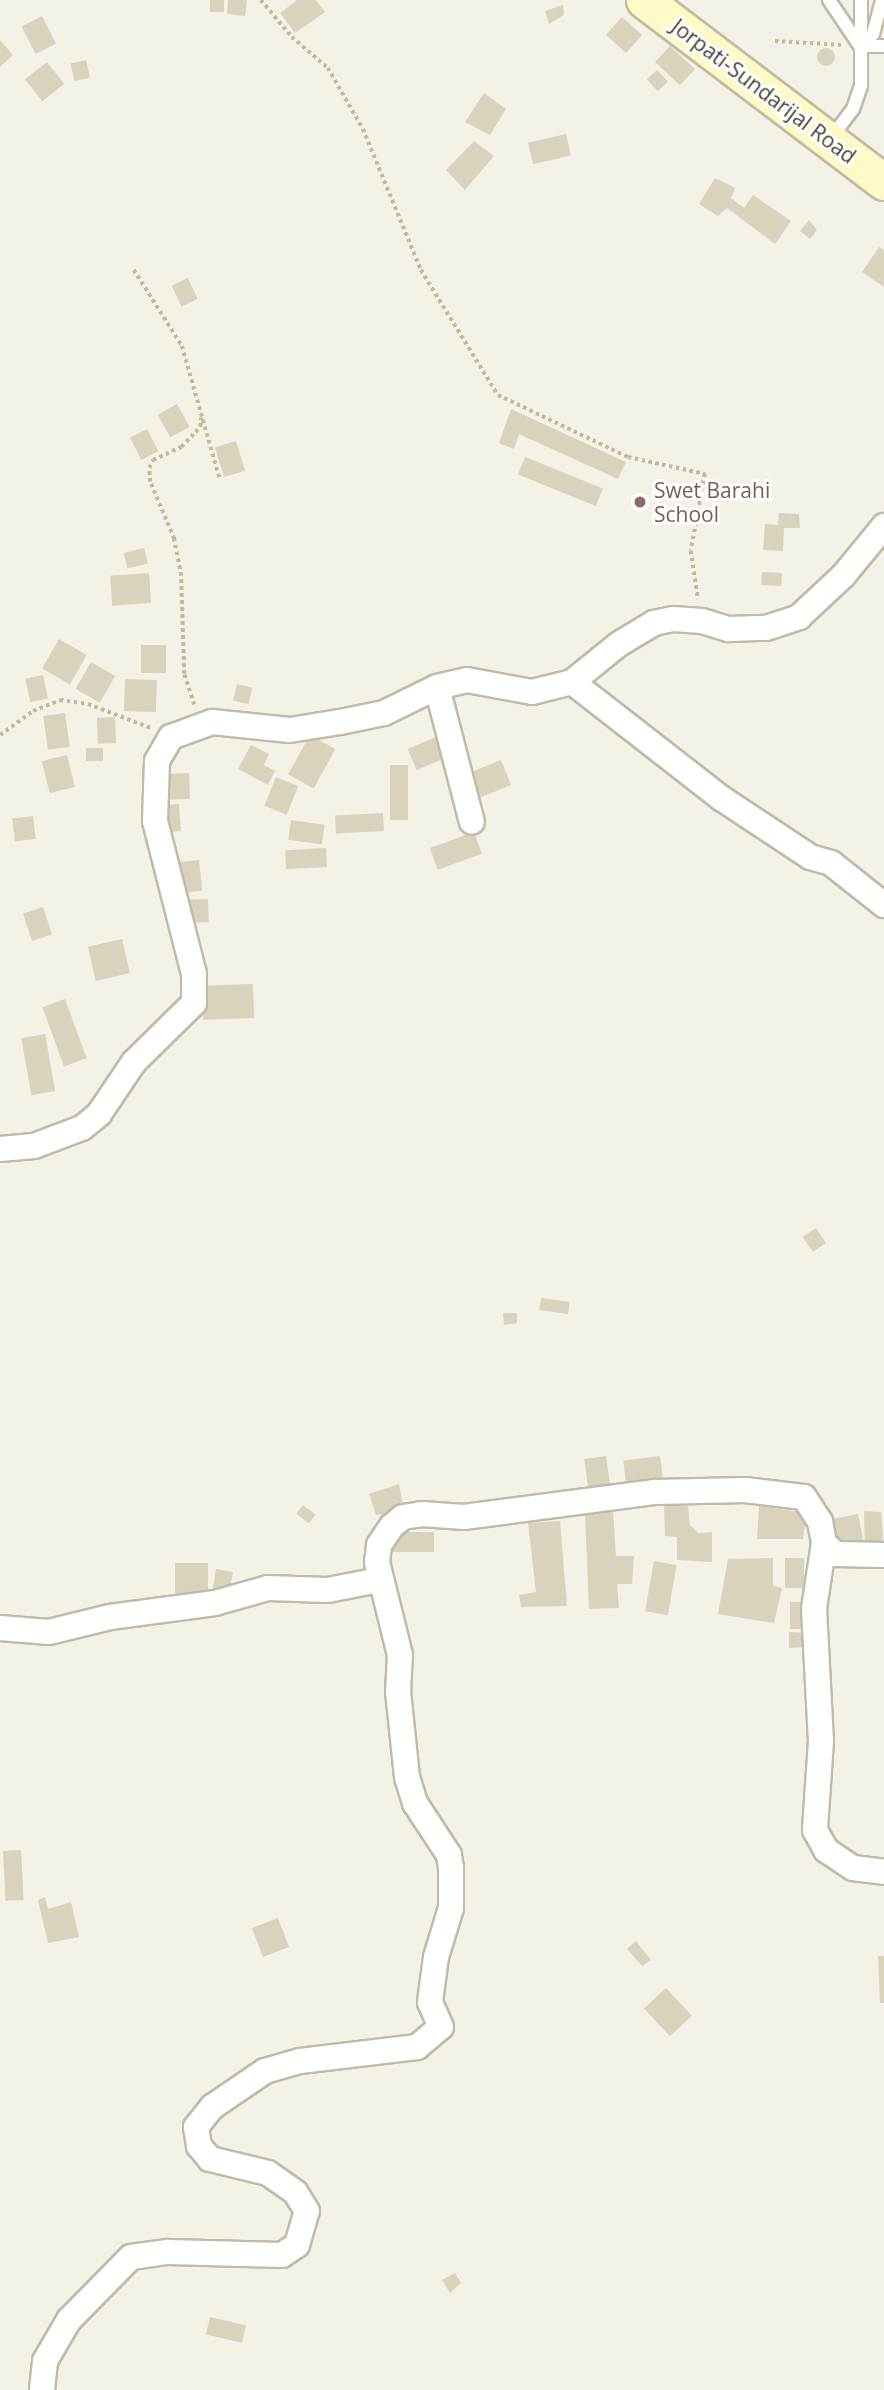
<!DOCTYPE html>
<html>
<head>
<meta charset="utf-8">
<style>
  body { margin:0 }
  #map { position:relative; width:884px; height:2390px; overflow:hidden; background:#f4f2e6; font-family:"Open Sans",sans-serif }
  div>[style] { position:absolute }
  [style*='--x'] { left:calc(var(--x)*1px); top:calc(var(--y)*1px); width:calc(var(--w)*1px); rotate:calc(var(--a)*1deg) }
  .building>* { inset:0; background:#d9d2bd; transform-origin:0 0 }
  .round { border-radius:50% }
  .path>* { height:3.5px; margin-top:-1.75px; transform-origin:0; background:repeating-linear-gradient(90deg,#c3b998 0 3.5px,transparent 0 7px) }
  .roads { filter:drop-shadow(2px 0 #c0bba8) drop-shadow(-2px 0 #c0bba8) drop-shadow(0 2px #c0bba8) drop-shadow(0 -2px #c0bba8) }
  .lane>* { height:12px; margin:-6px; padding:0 6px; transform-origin:6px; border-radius:6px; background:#fff }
  .street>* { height:24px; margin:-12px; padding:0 12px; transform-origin:12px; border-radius:12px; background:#fff }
  .secondary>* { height:35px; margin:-17.5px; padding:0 17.5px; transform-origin:17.5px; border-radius:17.5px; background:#fff9c5 }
  .dots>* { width:19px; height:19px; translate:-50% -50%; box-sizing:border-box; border:4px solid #fff; border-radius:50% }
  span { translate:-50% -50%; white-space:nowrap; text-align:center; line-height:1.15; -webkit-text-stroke:6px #fff; paint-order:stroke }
  .street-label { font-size:21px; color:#474235 }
  .education-label { font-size:21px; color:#785e54 }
  .left { translate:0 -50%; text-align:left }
</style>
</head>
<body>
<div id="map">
  <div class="building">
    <div style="left:210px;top:0;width:14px;height:12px"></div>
    <div style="clip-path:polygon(228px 0,247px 0,245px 16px,227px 14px)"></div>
    <div style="clip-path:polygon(297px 0,316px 0,325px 12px,295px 33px,280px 13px)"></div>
    <div style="clip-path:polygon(563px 5px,564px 15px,549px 24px,545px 11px)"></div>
    <div style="left:42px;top:16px;width:31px;height:23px;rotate:63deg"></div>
    <div style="left:622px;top:17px;width:27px;height:24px;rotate:42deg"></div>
    <div style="clip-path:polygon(0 40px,13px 55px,0 67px)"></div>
    <div style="left:670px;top:46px;width:34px;height:22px;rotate:43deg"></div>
    <div class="round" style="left:817px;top:48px;width:18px;height:18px"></div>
    <div style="left:86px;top:60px;width:18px;height:16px;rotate:77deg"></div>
    <div style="left:47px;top:62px;width:28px;height:28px;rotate:52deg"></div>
    <div style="left:657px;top:70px;width:16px;height:14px;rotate:47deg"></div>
    <div style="clip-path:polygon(484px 93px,506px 109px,490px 135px,465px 122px)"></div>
    <div style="left:566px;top:134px;width:22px;height:39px;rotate:77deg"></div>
    <div style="clip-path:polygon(474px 141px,494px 156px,465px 190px,446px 170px)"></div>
    <div style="clip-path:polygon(715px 178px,735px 188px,731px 198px,744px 208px,753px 195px,791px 221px,775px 244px,727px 208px,718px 216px,699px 204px)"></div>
    <div style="clip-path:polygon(809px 220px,817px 230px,810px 239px,800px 231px)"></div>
    <div style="clip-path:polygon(879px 247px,884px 250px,884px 287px,862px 272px)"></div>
    <div style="left:188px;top:278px;width:23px;height:18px;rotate:65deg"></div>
    <div style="left:177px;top:404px;width:26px;height:22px;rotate:61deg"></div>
    <div style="clip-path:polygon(511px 409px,626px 462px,618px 479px,519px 434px,514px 449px,499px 443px)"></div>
    <div style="left:147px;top:429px;width:25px;height:19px;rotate:63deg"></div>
    <div style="left:236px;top:441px;width:31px;height:22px;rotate:73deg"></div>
    <div style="left:525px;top:457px;width:84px;height:19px;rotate:22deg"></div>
    <div style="clip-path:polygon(779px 513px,799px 514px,800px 528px,784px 528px,783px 551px,763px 550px,765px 524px,778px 525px)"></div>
    <div style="left:144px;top:548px;width:16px;height:21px;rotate:76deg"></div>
    <div style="left:762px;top:572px;width:20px;height:13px;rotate:3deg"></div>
    <div style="left:149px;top:573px;width:30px;height:39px;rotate:86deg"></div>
    <div style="left:59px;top:639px;width:32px;height:34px;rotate:30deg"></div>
    <div style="left:141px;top:645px;width:25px;height:28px"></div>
    <div style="left:91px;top:662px;width:28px;height:31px;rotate:30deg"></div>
    <div style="left:43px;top:675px;width:24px;height:18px;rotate:78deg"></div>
    <div style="left:125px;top:679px;width:32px;height:32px;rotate:2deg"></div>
    <div style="left:237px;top:684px;width:16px;height:17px;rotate:14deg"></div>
    <div style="left:65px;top:713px;width:34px;height:22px;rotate:82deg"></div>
    <div style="left:115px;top:717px;width:26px;height:18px;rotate:88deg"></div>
    <div style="left:310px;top:735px;width:29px;height:45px;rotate:29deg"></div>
    <div style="left:438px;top:736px;width:23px;height:33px;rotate:67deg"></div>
    <div style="clip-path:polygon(251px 745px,269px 754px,264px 765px,275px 771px,268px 785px,238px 769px)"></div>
    <div style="left:103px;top:748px;width:13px;height:17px;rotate:90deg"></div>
    <div style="left:67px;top:755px;width:33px;height:26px;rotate:76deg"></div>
    <div style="left:501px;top:760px;width:27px;height:36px;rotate:68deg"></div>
    <div style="left:390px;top:765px;width:18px;height:55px"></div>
    <div style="left:189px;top:773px;width:26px;height:28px;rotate:88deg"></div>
    <div style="left:276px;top:777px;width:24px;height:31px;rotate:22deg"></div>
    <div style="left:179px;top:804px;width:27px;height:18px;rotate:86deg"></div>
    <div style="left:383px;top:813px;width:18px;height:48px;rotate:87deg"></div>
    <div style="left:33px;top:816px;width:23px;height:21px;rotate:83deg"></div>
    <div style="left:291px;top:820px;width:34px;height:20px;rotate:8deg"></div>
    <div style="left:474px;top:832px;width:23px;height:47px;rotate:70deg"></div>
    <div style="left:326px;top:848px;width:19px;height:41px;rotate:87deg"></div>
    <div style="left:199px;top:860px;width:31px;height:21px;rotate:84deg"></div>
    <div style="left:208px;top:899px;width:23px;height:21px;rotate:88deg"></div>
    <div style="left:43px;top:907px;width:29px;height:21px;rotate:72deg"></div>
    <div style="left:122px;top:939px;width:35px;height:35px;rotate:77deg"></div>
    <div style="left:253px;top:984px;width:34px;height:51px;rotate:88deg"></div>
    <div style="left:65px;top:999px;width:63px;height:24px;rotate:70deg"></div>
    <div style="left:45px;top:1034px;width:58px;height:24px;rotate:80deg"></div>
    <div style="left:816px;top:1228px;width:18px;height:16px;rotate:56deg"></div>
    <div style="left:541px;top:1298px;width:29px;height:12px;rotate:8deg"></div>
    <div style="clip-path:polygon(503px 1313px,517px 1313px,517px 1323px,504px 1325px)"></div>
    <div style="left:606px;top:1456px;width:28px;height:22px;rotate:82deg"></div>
    <div style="left:660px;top:1456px;width:31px;height:37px;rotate:83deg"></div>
    <div style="clip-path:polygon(399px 1484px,404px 1511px,376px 1515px,369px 1494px)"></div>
    <div style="clip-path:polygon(664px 1503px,688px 1506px,690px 1525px,698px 1533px,712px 1532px,712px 1562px,677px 1560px,677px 1537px,665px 1536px)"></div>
    <div style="left:303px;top:1505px;width:16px;height:11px;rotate:38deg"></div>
    <div style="clip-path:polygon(759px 1506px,807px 1513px,803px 1539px,757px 1539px)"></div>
    <div style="clip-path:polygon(613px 1511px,616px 1556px,634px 1556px,632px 1584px,617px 1584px,619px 1608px,589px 1609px,585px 1514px)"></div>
    <div style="clip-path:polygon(864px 1511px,881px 1512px,884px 1549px,865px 1548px)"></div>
    <div style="left:858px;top:1514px;width:32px;height:27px;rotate:79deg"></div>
    <div style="clip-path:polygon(560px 1521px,567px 1606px,521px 1607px,519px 1595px,536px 1592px,528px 1523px)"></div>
    <div style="left:434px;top:1532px;width:20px;height:42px;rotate:90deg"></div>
    <div style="clip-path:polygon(773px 1558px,773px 1586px,782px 1588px,774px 1623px,718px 1614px,728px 1559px)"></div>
    <div style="left:785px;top:1558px;width:19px;height:30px"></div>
    <div style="left:654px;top:1561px;width:23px;height:51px;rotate:10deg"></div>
    <div style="left:175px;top:1563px;width:33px;height:37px"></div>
    <div style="clip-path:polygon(216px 1569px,233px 1572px,229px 1594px,212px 1594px)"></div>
    <div style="left:790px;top:1602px;width:14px;height:27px"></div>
    <div style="clip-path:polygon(789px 1632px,804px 1633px,805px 1647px,789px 1648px)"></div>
    <div style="left:21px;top:1850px;width:50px;height:18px;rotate:87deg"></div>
    <div style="clip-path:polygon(45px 1897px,48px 1909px,71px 1902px,79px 1937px,48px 1943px,38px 1900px)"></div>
    <div style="left:278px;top:1918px;width:31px;height:28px;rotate:69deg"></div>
    <div style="clip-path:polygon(636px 1941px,651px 1960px,642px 1966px,627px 1949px)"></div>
    <div style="clip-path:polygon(878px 1956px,884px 1956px,884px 2003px,880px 2003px)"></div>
    <div style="left:666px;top:1988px;width:38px;height:30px;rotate:47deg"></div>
    <div style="clip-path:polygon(455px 2273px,461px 2283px,450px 2293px,442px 2280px)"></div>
    <div style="left:210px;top:2317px;width:37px;height:18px;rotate:13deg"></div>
  </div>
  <div class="path">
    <div style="--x:261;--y:0;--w:48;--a:50"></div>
    <div style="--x:292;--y:37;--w:48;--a:40.7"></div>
    <div style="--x:328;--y:68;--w:70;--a:60.2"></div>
    <div style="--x:363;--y:129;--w:152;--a:67.6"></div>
    <div style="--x:421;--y:270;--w:147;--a:58.4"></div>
    <div style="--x:498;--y:395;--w:144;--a:25.5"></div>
    <div style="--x:628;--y:457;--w:79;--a:12.4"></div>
    <div style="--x:705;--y:474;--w:78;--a:100.3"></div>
    <div style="--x:691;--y:551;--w:49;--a:81.7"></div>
    <div style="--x:775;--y:41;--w:66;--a:3.5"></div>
    <div style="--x:134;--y:270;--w:90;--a:57.7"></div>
    <div style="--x:182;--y:346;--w:138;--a:74.1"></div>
    <div style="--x:194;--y:705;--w:33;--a:-108"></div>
    <div style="--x:184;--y:674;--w:98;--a:-91.8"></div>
    <div style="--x:181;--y:576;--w:38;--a:-101"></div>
    <div style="--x:174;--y:539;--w:62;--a:-112.8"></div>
    <div style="--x:150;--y:482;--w:14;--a:-94"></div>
    <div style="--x:149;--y:468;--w:9;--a:-63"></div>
    <div style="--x:153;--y:460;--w:31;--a:-25"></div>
    <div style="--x:181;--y:447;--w:28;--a:-46"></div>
    <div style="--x:200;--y:427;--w:9;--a:-84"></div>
    <div style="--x:0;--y:735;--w:41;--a:-36"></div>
    <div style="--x:33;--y:711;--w:29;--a:-22"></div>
    <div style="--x:60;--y:700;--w:28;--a:8"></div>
    <div style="--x:88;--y:704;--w:67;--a:20.9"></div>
  </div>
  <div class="roads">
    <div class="lane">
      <div style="--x:829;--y:0;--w:55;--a:56"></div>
      <div style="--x:860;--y:46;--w:18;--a:-43"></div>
      <div style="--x:873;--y:34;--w:35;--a:-75"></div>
      <div style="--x:860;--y:46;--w:24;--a:0"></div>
      <div style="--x:831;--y:138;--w:36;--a:-53"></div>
      <div style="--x:853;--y:109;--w:24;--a:-71"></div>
      <div style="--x:861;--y:86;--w:86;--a:-90"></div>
    </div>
    <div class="street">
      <div style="--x:572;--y:682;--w:189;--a:37.9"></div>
      <div style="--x:721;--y:798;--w:107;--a:33.5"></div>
      <div style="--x:810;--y:857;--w:22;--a:16"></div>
      <div style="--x:831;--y:863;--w:68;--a:38.4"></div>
      <div style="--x:437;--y:687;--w:139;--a:75.5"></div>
      <div style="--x:0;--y:1149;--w:34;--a:-5"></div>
      <div style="--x:34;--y:1146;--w:51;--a:-20.6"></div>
      <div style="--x:82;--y:1128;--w:22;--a:-39"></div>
      <div style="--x:99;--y:1114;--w:63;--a:-56.1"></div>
      <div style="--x:134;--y:1062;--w:84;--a:-44.5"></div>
      <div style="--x:194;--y:1003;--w:29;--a:-90"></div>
      <div style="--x:194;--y:974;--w:158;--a:-104.3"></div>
      <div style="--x:155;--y:821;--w:60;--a:-88.1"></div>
      <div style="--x:157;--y:761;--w:28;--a:-60"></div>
      <div style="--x:171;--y:737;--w:44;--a:-20.1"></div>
      <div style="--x:212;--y:722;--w:78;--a:5.9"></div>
      <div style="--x:290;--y:730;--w:51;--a:-9.1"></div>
      <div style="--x:340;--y:722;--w:45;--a:-11.6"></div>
      <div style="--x:384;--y:713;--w:59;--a:-26.1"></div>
      <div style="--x:437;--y:687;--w:31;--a:-13"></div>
      <div style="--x:467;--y:680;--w:66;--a:10.5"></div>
      <div style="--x:532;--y:692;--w:41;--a:-14"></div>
      <div style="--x:572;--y:682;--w:60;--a:-39"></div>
      <div style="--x:619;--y:644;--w:41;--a:-31"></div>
      <div style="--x:654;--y:623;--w:19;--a:-12"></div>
      <div style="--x:673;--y:619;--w:29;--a:4"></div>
      <div style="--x:702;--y:621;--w:28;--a:17"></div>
      <div style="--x:729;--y:629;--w:37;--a:-2"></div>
      <div style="--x:766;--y:628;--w:35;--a:-18"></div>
      <div style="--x:799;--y:617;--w:60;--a:-43"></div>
      <div style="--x:843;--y:576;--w:65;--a:-50.6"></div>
      <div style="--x:824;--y:1543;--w:66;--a:98.7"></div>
      <div style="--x:814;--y:1608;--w:133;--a:87"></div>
      <div style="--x:821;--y:1741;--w:89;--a:93.9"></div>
      <div style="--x:815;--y:1830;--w:23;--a:61"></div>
      <div style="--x:826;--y:1850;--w:32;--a:34"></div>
      <div style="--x:853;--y:1868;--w:31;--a:7"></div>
      <div style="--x:0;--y:1628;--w:49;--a:4.7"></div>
      <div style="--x:49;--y:1632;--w:63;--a:-13.8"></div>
      <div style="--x:110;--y:1617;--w:106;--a:-7.6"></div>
      <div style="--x:215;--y:1603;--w:55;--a:-15.8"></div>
      <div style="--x:268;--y:1588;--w:60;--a:1.9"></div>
      <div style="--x:328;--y:1590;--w:52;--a:-11.1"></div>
      <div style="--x:42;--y:2390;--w:29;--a:-84"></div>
      <div style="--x:45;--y:2361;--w:48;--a:-59.7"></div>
      <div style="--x:69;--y:2320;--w:88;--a:-45.5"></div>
      <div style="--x:131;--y:2257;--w:37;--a:-8"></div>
      <div style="--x:168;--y:2252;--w:114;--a:1.5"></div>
      <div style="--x:282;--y:2255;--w:18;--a:-34"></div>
      <div style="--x:297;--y:2245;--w:35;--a:-74"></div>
      <div style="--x:307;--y:2211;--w:22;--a:-122"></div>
      <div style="--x:295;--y:2192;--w:33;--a:-145"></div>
      <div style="--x:268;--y:2173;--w:60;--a:-166.4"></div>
      <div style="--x:210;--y:2159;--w:17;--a:-130"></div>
      <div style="--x:199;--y:2146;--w:19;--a:-99"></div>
      <div style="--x:196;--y:2127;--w:26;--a:-51"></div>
      <div style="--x:212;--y:2107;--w:64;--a:-34.2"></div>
      <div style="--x:265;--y:2071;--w:36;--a:-16"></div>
      <div style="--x:300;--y:2061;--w:118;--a:-6.8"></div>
      <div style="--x:417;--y:2047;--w:31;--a:-40"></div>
      <div style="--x:441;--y:2027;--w:27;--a:-114"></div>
      <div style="--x:430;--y:2002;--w:45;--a:-82.4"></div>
      <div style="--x:436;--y:1957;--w:51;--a:-73"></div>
      <div style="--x:451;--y:1908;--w:40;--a:-90"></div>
      <div style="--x:451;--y:1868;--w:13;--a:-99"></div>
      <div style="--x:449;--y:1855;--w:62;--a:-123.2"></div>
      <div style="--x:415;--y:1803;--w:27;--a:-107"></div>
      <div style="--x:407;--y:1777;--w:85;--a:-96"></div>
      <div style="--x:398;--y:1692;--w:37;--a:-87"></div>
      <div style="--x:400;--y:1655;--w:96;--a:-103.9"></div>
      <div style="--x:377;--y:1562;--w:17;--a:-83"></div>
      <div style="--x:379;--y:1545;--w:23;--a:-56"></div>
      <div style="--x:392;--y:1526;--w:14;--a:-39"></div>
      <div style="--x:403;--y:1517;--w:19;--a:-9"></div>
      <div style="--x:422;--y:1514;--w:42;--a:4.1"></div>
      <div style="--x:464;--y:1517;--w:193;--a:-7.5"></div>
      <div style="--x:655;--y:1492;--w:90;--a:-1.3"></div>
      <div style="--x:745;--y:1490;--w:59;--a:6.8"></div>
      <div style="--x:804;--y:1497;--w:30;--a:57"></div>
      <div style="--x:820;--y:1522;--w:21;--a:79"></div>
      <div style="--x:824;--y:1543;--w:16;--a:45"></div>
      <div style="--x:835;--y:1554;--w:49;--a:1.2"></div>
    </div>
    <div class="secondary">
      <div style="--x:644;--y:0;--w:301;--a:37.2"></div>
    </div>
  </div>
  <div class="dots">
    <div style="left:640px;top:502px;background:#8d6e63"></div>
  </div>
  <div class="street-label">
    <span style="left:764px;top:91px;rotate:37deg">Jorpati-Sundarijal Road</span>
  </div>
  <div class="education-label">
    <span class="left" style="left:654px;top:502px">Swet Barahi<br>School</span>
  </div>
</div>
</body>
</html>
